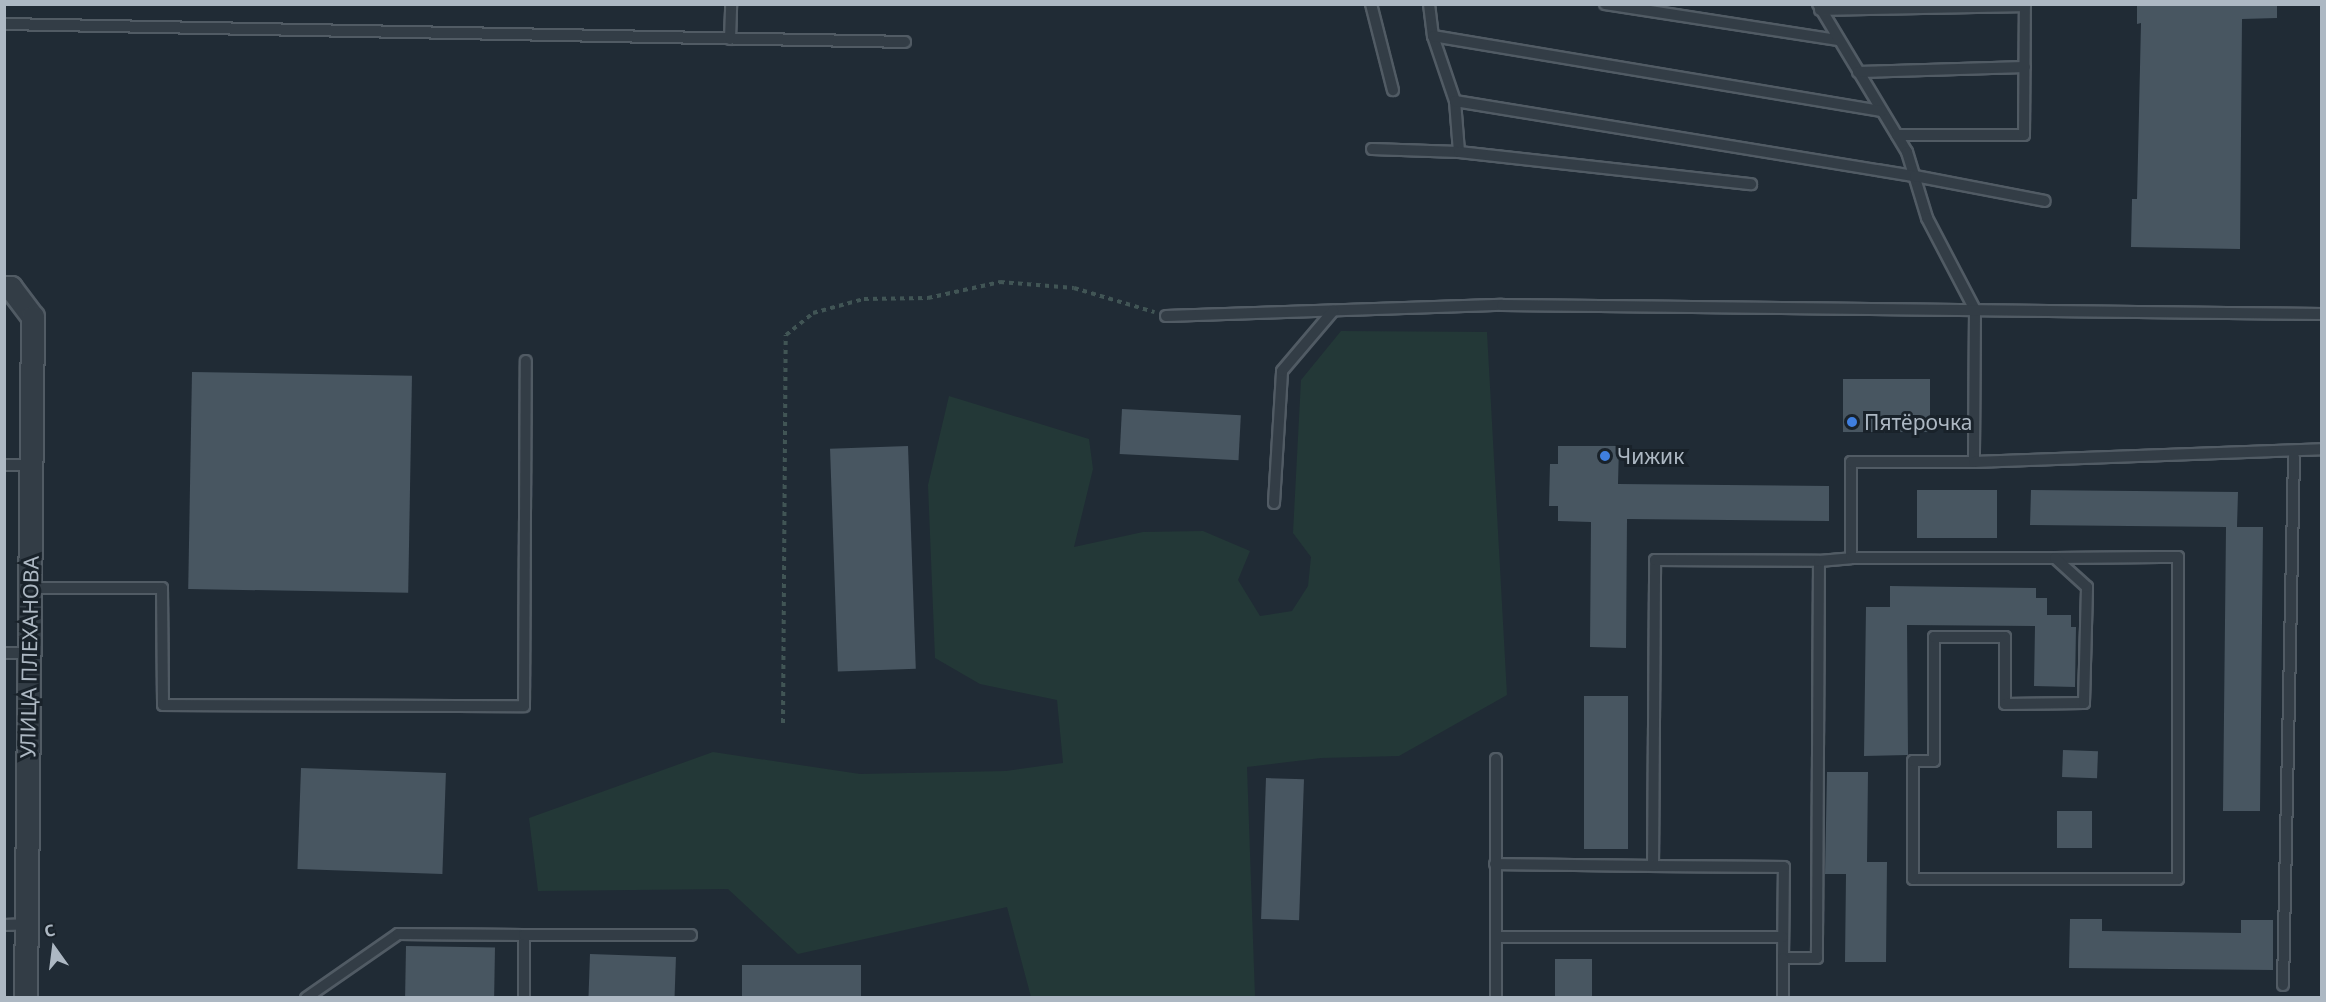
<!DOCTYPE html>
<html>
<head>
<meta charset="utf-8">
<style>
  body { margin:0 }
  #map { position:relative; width:2326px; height:1002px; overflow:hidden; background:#202b35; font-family:"Noto Sans",sans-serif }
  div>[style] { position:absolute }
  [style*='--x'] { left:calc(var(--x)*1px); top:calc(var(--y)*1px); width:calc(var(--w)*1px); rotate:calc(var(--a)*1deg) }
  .green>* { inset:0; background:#233837 }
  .building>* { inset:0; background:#485661; transform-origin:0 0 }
  .path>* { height:4px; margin-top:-2px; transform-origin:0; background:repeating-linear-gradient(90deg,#415555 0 4.5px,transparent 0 9px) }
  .roads { filter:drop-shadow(2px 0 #515b64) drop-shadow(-2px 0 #515b64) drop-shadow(0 2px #515b64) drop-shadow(0 -2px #515b64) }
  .lane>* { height:10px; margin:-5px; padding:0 5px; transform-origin:5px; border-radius:5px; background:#333d46 }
  .street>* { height:22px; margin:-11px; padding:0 11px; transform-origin:11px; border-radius:11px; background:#333d46 }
  .dots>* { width:16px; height:16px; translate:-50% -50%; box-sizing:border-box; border:3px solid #19222a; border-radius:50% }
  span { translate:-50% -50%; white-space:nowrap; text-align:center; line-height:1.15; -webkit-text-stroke:6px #19222a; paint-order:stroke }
  .poi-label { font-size:21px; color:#adb8c3 }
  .left { translate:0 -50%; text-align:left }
  .street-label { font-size:21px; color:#adb8c3 }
  .frame { position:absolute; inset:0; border:6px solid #adb8c3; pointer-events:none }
  .north { position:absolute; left:24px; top:918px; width:60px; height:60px; -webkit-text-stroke:4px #19222a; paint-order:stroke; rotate:346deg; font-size:16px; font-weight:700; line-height:24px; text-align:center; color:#adb8c3 }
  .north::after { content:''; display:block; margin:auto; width:21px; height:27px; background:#adb8c3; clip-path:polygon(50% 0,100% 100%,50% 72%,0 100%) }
</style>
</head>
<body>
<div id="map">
  <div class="green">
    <div style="clip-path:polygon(1341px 331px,1487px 332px,1507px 695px,1399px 756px,1321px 758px,1247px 767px,1255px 997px,1031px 997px,1007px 907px,798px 954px,728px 889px,538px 891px,529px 818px,713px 752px,860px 774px,1006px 771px,1063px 763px,1057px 700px,980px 684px,935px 658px,928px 485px,949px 396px,1089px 439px,1093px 469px,1074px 547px,1143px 532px,1203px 531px,1250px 551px,1238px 580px,1260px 616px,1292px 611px,1308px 586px,1311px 557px,1293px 533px,1301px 380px)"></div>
  </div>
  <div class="building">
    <div style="clip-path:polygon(2137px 4px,2277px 4px,2277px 18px,2242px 19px,2240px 249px,2131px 247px,2132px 199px,2137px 199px,2141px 23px,2137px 24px)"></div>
    <div style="left:192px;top:372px;width:220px;height:217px;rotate:1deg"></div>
    <div style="left:1843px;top:379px;width:87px;height:53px"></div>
    <div style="left:1122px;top:409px;width:119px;height:45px;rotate:3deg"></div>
    <div style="left:908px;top:446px;width:223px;height:78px;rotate:88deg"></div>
    <div style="clip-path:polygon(1558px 446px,1619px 446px,1618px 484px,1829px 486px,1829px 521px,1627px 519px,1626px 648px,1590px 647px,1591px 522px,1558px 521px,1558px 506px,1549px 506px,1550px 464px,1558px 464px)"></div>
    <div style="left:1917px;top:490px;width:80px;height:48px"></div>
    <div style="clip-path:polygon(2031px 490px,2238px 492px,2237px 527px,2263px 527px,2260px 811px,2223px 811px,2226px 527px,2030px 525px)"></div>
    <div style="clip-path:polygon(1890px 586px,2036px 588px,2036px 598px,2047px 598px,2047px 615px,2071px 615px,2071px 627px,2076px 627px,2075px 687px,2034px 686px,2035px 626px,1907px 625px,1908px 755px,1864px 756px,1866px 607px,1890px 607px)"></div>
    <div style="left:1584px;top:696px;width:44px;height:153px"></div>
    <div style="left:2063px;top:750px;width:35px;height:27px;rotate:2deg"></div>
    <div style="left:301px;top:768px;width:145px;height:101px;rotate:2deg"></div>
    <div style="clip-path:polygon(1827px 772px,1868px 772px,1867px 862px,1887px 862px,1886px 962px,1845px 962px,1846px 874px,1825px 874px)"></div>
    <div style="left:1266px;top:778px;width:38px;height:141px;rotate:2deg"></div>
    <div style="left:2057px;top:811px;width:35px;height:37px"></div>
    <div style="clip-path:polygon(2070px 919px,2102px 919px,2102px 931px,2241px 933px,2241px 920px,2273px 920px,2273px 970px,2069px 968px)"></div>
    <div style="left:406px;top:946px;width:89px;height:52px;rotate:1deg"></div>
    <div style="left:590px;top:954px;width:86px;height:44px;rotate:2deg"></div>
    <div style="left:1555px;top:959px;width:37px;height:39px"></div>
    <div style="left:742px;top:965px;width:119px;height:33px"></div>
  </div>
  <div class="path">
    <div style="--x:783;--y:723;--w:388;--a:-89.6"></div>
    <div style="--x:786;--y:335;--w:35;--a:-39"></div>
    <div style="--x:813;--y:313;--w:53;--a:-15.4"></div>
    <div style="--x:864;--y:299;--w:64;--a:-0.9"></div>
    <div style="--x:928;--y:298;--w:74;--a:-12.5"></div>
    <div style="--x:1000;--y:282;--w:74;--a:4.6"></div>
    <div style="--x:1074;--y:288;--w:84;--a:16.7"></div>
  </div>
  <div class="roads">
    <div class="lane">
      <div style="--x:1371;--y:4;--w:89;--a:75.7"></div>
      <div style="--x:1429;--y:4;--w:32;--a:83"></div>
      <div style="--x:1433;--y:36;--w:69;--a:71.3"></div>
      <div style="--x:1455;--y:101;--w:51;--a:85.5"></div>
      <div style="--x:1605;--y:4;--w:236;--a:8.8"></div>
      <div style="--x:1818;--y:4;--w:173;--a:59"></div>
      <div style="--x:1907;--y:152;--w:69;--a:73.1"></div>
      <div style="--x:1927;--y:218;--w:104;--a:62.4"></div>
      <div style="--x:1975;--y:310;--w:152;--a:90.4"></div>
      <div style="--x:1820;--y:10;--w:205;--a:-1.1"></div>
      <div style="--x:4;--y:24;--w:901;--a:1.14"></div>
      <div style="--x:1433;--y:36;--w:455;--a:9.5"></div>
      <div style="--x:730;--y:39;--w:35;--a:-88"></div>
      <div style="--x:1858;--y:72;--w:167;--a:-1.7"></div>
      <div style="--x:1455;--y:101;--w:466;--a:9.3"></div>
      <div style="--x:1915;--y:176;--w:132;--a:10.9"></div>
      <div style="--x:1897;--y:135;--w:127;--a:0"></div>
      <div style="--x:2024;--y:135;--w:131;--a:-89.6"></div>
      <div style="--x:1372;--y:149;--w:87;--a:2"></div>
      <div style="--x:1459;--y:152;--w:294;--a:6.3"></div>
      <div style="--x:1166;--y:316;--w:336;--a:-1.9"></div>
      <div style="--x:1502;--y:305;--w:820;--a:0.63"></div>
      <div style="--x:4;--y:465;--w:27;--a:0"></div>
      <div style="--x:1274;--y:503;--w:132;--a:-86.5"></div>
      <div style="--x:1282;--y:371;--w:79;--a:-49.6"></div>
      <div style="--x:1851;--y:558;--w:96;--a:-90"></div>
      <div style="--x:1851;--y:462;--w:123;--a:0"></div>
      <div style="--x:1974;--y:462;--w:348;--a:-2.1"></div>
      <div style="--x:1819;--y:561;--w:397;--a:90.3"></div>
      <div style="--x:1817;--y:958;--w:34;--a:180"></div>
      <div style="--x:1783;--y:958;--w:91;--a:-89.4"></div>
      <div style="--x:1784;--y:867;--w:131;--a:-179.6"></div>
      <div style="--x:1653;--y:866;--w:306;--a:-89.6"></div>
      <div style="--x:1655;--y:560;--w:164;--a:0.3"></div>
      <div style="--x:1819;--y:561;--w:32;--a:-5"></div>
      <div style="--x:1851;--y:558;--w:204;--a:0"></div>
      <div style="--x:2055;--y:558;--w:123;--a:-0.5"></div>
      <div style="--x:2178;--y:557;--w:322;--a:90"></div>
      <div style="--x:2178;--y:879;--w:265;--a:180"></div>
      <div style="--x:1913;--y:879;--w:118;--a:-90"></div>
      <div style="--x:1913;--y:761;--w:21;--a:0"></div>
      <div style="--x:1934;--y:761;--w:124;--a:-90"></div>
      <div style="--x:1934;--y:637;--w:71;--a:0"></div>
      <div style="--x:2005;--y:637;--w:67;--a:90"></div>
      <div style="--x:2005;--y:704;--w:79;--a:-0.7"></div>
      <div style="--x:2084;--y:703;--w:116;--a:-88.5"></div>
      <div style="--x:2087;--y:587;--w:43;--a:-137.8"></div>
      <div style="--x:30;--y:588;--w:132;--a:0"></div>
      <div style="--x:162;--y:588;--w:117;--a:89.5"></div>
      <div style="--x:163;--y:705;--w:361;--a:0.2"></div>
      <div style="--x:524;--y:706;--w:345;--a:-89.7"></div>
      <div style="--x:4;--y:653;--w:25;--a:0"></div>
      <div style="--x:1495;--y:864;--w:158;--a:0.7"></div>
      <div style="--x:4;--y:925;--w:23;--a:-2"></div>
      <div style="--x:1496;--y:937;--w:287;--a:0"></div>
      <div style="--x:2283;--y:985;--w:528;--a:-88.81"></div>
      <div style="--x:306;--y:998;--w:112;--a:-34.8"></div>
      <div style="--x:398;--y:934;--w:126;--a:0.5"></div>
      <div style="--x:524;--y:998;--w:63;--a:-90"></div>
      <div style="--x:524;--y:935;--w:167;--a:0"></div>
      <div style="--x:1496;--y:998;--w:239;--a:-90"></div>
      <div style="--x:1783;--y:998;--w:40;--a:-90"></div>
    </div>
    <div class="street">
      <div style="--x:4;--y:288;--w:7;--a:0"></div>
      <div style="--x:11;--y:288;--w:36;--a:53"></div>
      <div style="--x:33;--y:317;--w:681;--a:90.59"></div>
    </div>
  </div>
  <div class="dots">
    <div style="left:1852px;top:422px;background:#3f7fe0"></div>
    <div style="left:1605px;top:456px;background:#3f7fe0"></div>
  </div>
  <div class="poi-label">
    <span class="left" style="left:1864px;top:422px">Пятёрочка</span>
    <span class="left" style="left:1617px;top:456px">Чижик</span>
  </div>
  <div class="street-label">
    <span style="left:29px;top:657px;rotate:-89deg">УЛИЦА ПЛЕХАНОВА</span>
  </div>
  <div class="frame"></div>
  <div class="north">С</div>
</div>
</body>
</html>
